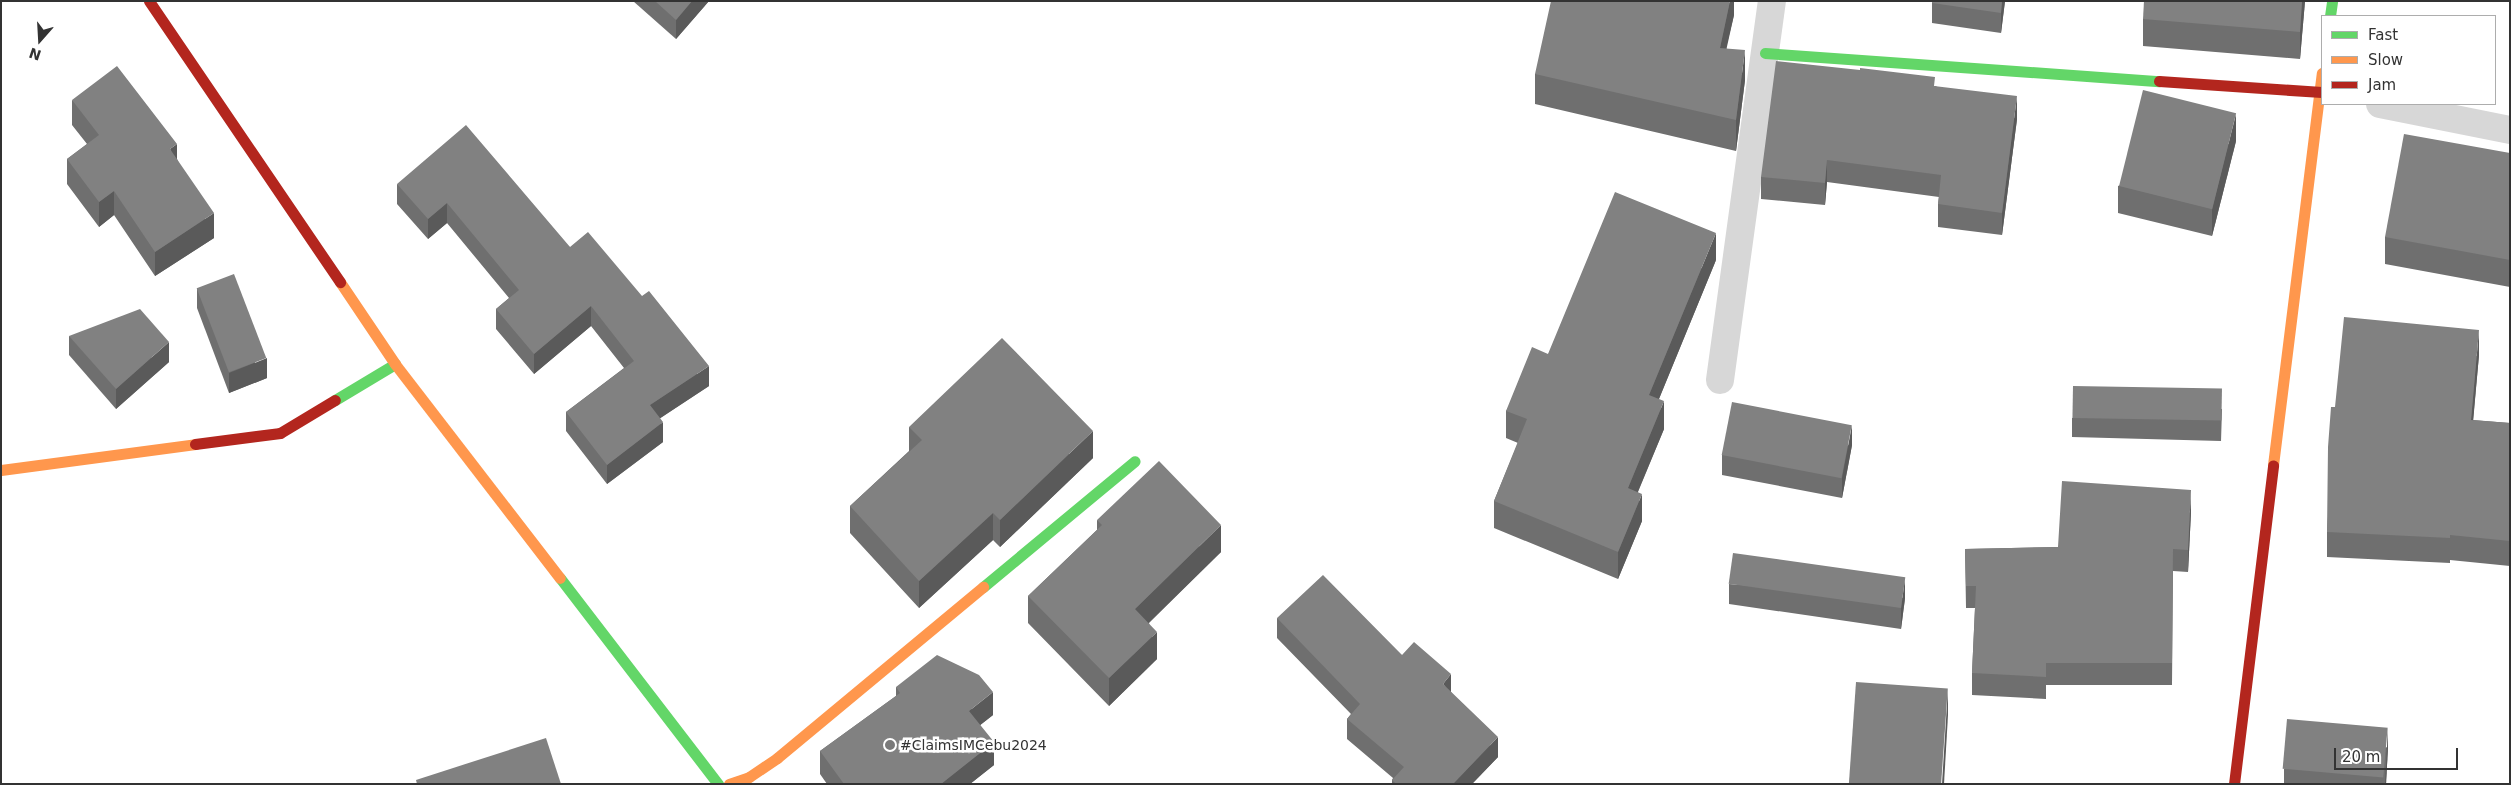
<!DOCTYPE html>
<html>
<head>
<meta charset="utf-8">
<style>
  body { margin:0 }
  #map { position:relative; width:2511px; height:785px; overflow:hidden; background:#fff; font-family:"DejaVu Sans",sans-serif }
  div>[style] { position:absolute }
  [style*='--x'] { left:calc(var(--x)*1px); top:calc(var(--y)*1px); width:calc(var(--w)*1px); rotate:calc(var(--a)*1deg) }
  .street>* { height:28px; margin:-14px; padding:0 14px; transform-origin:14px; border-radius:14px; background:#d7d7d7 }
  .fast>* { height:11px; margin:-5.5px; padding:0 5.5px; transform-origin:5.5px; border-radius:5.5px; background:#63d668 }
  .slow>* { height:11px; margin:-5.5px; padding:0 5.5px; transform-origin:5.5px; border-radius:5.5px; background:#ff974d }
  .jam>* { height:11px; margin:-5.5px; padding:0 5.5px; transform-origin:5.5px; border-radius:5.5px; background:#b3261e }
  .wall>* { inset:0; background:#6f6f6f }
  .shaded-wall>* { inset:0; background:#5a5a5a }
  .building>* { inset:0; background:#818181; transform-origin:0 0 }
  .dots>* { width:14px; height:14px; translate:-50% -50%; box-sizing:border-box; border:2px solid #fff; border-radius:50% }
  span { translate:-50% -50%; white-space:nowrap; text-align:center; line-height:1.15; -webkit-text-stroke:5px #fff; paint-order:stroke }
  .poi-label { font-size:14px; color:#333 }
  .left { translate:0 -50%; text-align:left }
  .frame { position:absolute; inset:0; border:2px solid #333; pointer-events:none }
  .legend { position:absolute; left:2321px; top:15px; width:175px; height:90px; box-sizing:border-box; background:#fff; border:1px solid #adadad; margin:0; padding:6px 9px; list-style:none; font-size:15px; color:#333 }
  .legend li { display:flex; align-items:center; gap:10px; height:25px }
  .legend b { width:25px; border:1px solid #adadad }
  .north { position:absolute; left:15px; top:15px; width:50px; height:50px; -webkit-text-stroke:4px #fff; paint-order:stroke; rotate:199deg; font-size:14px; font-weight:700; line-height:20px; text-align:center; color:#333 }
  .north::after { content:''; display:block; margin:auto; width:18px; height:22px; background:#333; clip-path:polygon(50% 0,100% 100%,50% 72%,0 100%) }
  .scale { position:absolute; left:2334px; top:748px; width:124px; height:22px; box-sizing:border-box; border:2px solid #333; border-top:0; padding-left:6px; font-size:15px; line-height:18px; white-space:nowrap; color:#333; -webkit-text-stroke:4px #fff; paint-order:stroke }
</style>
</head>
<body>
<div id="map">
  <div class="street">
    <div style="--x:2380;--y:104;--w:133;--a:11.3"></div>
    <div style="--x:1720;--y:380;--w:383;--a:-82.2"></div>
  </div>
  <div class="fast">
    <div style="--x:2330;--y:16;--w:15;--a:-82"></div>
    <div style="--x:1765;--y:53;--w:395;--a:4.1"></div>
    <div style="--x:335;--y:400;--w:70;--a:-31"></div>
    <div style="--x:560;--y:578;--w:260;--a:52.5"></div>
    <div style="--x:983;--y:587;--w:197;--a:-39.7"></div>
  </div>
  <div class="slow">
    <div style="--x:340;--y:282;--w:99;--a:56.1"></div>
    <div style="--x:395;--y:364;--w:270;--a:52.4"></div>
    <div style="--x:2273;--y:465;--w:395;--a:-82.9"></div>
    <div style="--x:1;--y:470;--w:196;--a:-7.6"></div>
    <div style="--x:729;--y:784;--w:21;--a:-19"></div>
    <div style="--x:749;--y:777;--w:34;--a:-34"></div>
    <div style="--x:777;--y:758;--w:268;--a:-39.7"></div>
  </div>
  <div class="jam">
    <div style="--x:149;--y:1;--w:340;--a:55.8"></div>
    <div style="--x:2159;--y:81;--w:163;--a:3.9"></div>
    <div style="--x:195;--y:444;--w:86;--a:-7.4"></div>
    <div style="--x:280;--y:433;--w:64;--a:-31"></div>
    <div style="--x:2234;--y:784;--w:321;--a:-83"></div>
  </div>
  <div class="wall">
    <div style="clip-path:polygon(633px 1px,709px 1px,676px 39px)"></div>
    <div style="clip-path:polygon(1734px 1px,1734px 15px,1726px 48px,1745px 80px,1736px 151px,1535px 104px,1535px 74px)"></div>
    <div style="clip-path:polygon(1932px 1px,2005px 1px,2001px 33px,1932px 23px)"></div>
    <div style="clip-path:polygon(2305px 1px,2300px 59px,2143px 46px,2143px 19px)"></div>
    <div style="clip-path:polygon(1935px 86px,2017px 119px,2002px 235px,1938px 227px,1938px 204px,1939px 197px,1827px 182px,1825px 205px,1761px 199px,1761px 177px)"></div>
    <div style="clip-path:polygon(72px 100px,177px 159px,214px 238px,155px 276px,114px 215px,99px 227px,67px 184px,67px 159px,87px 144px,72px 125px)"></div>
    <div style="clip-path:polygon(2236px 141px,2212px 236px,2118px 213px,2118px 186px)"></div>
    <div style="clip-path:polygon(2510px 153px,2510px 287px,2385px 264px,2385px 237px)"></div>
    <div style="clip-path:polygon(397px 184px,570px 247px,709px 386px,660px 418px,663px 442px,607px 484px,566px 431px,566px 412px,624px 368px,591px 326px,534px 374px,496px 329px,496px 309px,509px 298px,447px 223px,428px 239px,397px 204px)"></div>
    <div style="clip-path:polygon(1716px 260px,1659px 399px,1664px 429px,1638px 492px,1642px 521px,1618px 579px,1494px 528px,1494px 501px,1518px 443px,1506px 438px,1506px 411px,1548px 354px)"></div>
    <div style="clip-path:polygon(197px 288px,267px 378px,229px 393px,197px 308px)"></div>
    <div style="clip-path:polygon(69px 336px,169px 362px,116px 409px,69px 355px)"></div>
    <div style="clip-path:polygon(2479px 355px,2473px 420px,2510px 423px,2510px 566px,2450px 560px,2450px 563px,2327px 557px,2327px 532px,2335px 407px)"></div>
    <div style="clip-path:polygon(2222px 409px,2221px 441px,2072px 437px,2072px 418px)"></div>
    <div style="clip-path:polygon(909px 427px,1093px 458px,1000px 547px,993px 540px,919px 608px,850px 533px,850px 506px,909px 451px)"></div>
    <div style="clip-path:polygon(1852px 445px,1842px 498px,1722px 475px,1722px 455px)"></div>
    <div style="clip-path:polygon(2191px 512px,2188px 572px,2173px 571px,2172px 685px,2046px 685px,2046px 699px,1972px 695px,1972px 673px,1975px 608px,1966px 608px,1965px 549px,2058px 547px)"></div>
    <div style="clip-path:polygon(1097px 520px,1221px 552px,1149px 623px,1157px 659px,1109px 706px,1028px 623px,1028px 596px,1097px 530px)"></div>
    <div style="clip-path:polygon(1729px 584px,1905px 598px,1901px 629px,1729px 604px)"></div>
    <div style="clip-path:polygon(1277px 618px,1402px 655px,1451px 692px,1498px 757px,1472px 784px,1392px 784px,1392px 780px,1393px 778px,1347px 739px,1347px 719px,1351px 714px,1277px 638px)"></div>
    <div style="clip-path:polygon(896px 687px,993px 715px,980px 725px,994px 765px,970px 784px,827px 784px,820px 774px,820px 751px,896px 696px)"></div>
    <div style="clip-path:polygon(2388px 747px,2386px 784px,2284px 784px,2284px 769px)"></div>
  </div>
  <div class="shaded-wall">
    <div style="clip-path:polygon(692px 1px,709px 1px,676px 39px,676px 20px)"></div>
    <div style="clip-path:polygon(1730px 1px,1734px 1px,1734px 15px,1720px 78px,1720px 48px)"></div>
    <div style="clip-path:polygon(2002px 1px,2005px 1px,2001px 33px,2001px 13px)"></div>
    <div style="clip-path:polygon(2302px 1px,2305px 1px,2300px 59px,2300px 32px)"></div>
    <div style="clip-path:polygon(1745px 50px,1745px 80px,1736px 151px,1736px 120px)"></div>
    <div style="clip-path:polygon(2017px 96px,2017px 119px,2002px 235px,2002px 213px)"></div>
    <div style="clip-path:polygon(2236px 114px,2236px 141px,2212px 236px,2212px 209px)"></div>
    <div style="clip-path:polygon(177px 144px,177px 168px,170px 149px)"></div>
    <div style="clip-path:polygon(1827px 160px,1827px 182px,1825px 205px,1825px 183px)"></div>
    <div style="clip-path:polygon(114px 191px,114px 215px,99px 227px,99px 202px)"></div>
    <div style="clip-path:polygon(447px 203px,447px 223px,428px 239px,428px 219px)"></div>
    <div style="clip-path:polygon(214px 213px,214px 238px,155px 276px,155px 252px)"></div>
    <div style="clip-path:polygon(1716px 233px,1716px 260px,1649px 423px,1649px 395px)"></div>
    <div style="clip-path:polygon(591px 306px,591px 326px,534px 374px,534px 354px)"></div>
    <div style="clip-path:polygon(2479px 330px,2479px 355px,2471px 445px,2471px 420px)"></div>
    <div style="clip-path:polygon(169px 342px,169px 362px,116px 409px,116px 389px)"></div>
    <div style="clip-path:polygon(267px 358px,267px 378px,229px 393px,229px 373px)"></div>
    <div style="clip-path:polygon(709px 366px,709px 386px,650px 425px,650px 405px)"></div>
    <div style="clip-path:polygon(1664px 401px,1664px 429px,1628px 515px,1628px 488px)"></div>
    <div style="clip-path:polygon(663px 422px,663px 442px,607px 484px,607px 465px)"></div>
    <div style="clip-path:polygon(1852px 425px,1852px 445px,1842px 498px,1842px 478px)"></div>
    <div style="clip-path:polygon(1093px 431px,1093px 458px,1000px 547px,1000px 520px)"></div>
    <div style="clip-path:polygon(2191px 490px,2191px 512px,2188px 572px,2188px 550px)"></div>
    <div style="clip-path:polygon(1642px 494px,1642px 521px,1618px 579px,1618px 552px)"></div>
    <div style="clip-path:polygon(993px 513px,993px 540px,919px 608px,919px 581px)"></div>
    <div style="clip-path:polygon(1221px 525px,1221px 552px,1135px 636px,1135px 609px)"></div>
    <div style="clip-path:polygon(1905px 578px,1905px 598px,1901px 629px,1901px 609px)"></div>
    <div style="clip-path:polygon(1157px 632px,1157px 659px,1109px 706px,1109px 678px)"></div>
    <div style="clip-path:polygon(1451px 674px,1451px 694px,1443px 684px)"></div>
    <div style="clip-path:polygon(1948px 688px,1948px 715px,1944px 784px,1942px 784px)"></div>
    <div style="clip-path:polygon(993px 692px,993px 715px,969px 734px,969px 711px)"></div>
    <div style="clip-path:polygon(2388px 727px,2388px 747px,2386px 784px,2385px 784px)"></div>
    <div style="clip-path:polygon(1498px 737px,1498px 757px,1472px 784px,1453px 784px)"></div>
    <div style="clip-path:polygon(994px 742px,994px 765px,970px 784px,941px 784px)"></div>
  </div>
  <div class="building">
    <div style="clip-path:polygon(655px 1px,692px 1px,676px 20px)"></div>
    <div style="clip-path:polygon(1551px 1px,1730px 1px,1720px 48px,1745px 50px,1736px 120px,1535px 74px)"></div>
    <div style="clip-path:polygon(1932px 1px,2002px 1px,2001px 13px,1932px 3px)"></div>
    <div style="clip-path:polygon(2144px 1px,2302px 1px,2300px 32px,2143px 19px)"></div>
    <div style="clip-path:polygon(1776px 61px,1860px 70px,1860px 68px,1935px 77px,1934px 86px,2017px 96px,2002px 213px,1938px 204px,1941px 175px,1827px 160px,1825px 183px,1761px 177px)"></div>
    <div style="clip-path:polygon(117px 66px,177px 144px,170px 149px,214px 213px,155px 252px,114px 191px,99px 202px,67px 159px,99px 135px,72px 100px)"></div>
    <div style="left:2143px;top:90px;width:96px;height:99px;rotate:14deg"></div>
    <div style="clip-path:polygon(466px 125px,570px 247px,588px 232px,642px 296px,649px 291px,709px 366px,650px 405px,663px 422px,607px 465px,566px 412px,634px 361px,591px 306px,534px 354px,496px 309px,519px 290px,447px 203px,428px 219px,397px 184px)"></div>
    <div style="clip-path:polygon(2404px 134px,2510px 153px,2510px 260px,2385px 237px)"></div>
    <div style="clip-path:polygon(1615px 192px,1716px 233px,1649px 395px,1664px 401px,1628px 488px,1642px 494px,1618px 552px,1494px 501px,1527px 419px,1506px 411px,1532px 347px,1548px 354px)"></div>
    <div style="left:234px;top:274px;width:90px;height:40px;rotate:69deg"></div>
    <div style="clip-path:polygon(140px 309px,169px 342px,116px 389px,69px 336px)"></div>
    <div style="clip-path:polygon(2344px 317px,2479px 330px,2471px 420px,2510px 423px,2510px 541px,2450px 535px,2450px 538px,2327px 532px,2328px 447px,2331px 407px,2335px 407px)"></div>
    <div style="clip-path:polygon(1002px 338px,1093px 431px,1000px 520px,993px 513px,919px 581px,850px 506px,922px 440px,909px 427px)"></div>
    <div style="left:2073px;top:386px;width:149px;height:32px;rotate:1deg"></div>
    <div style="left:1732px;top:402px;width:122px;height:54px;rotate:11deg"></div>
    <div style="clip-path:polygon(1159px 461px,1221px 525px,1135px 609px,1157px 632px,1109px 678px,1028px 596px,1102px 525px,1097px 520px)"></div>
    <div style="clip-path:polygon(2062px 481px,2191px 490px,2188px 550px,2173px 549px,2172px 663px,2046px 663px,2046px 677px,1972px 673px,1976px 586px,1966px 586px,1965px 549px,2058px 547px)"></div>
    <div style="left:1733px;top:553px;width:174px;height:31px;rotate:8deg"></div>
    <div style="clip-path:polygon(1323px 575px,1402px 655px,1414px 642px,1451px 674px,1443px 684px,1498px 737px,1453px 784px,1396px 784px,1392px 780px,1404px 767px,1347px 719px,1360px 704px,1277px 618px)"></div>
    <div style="clip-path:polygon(937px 655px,979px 675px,993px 692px,969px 711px,994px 742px,941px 784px,844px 784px,820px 751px,900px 693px,896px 687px)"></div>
    <div style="left:1856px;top:682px;width:92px;height:102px;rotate:4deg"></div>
    <div style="left:2287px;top:719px;width:101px;height:50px;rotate:5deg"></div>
    <div style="clip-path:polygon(546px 738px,561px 784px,417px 784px,416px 780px)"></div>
  </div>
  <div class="dots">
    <div style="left:890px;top:745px;background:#7a7a7a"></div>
  </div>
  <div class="poi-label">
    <span class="left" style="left:900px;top:745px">#ClaimsIMCebu2024</span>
  </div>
  <div class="frame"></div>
  <ul class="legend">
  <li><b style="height:6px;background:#63d668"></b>Fast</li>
  <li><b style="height:6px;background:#ff974d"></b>Slow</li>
  <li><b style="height:6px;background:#b3261e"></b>Jam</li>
  </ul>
  <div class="north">N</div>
  <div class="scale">20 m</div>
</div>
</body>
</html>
